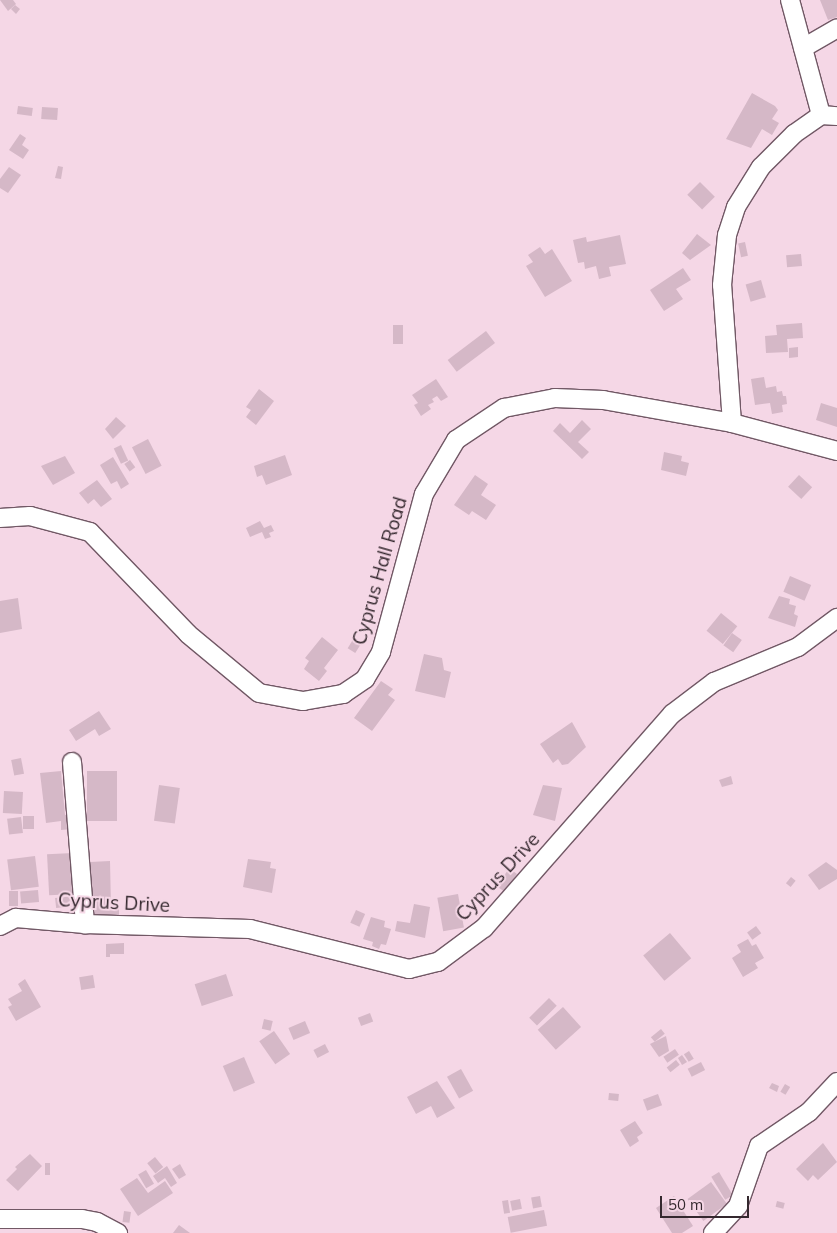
<!DOCTYPE html>
<html>
<head>
<meta charset="utf-8">
<style>
  body { margin:0 }
  #map { position:relative; width:837px; height:1233px; overflow:hidden; background:#f5d7e6; font-family:Mulish,sans-serif }
  div>[style] { position:absolute }
  [style*='--x'] { left:calc(var(--x)*1px); top:calc(var(--y)*1px); width:calc(var(--w)*1px); rotate:calc(var(--a)*1deg) }
  .building>* { inset:0; background:#d5b8c7; transform-origin:0 0 }
  .roads { filter:drop-shadow(1px 0 #715865) drop-shadow(-1px 0 #715865) drop-shadow(0 1px #715865) drop-shadow(0 -1px #715865) }
  .minor>* { height:18px; margin:-9px; padding:0 9px; transform-origin:9px; border-radius:9px; background:#fff }
  span { translate:-50% -50%; white-space:nowrap; text-align:center; line-height:1.15; -webkit-text-stroke:4px #f5d7e6; paint-order:stroke }
  .street-label { font-size:19px; color:#34282e }
  .scale { position:absolute; left:660px; top:1196px; width:89px; height:22px; box-sizing:border-box; border:2px solid #34282e; border-top:0; padding-left:6px; font-size:15px; line-height:18px; white-space:nowrap; color:#34282e; -webkit-text-stroke:4px #f5d7e6; paint-order:stroke }
</style>
</head>
<body>
<div id="map">
  <div class="building">
    <div style="clip-path:polygon(0 0,13px 0,16px 4px,8px 11px)"></div>
    <div style="clip-path:polygon(820px 0,837px 0,837px 17px,828px 20px)"></div>
    <div style="clip-path:polygon(15px 5px,20px 9px,16px 14px,11px 9px)"></div>
    <div style="clip-path:polygon(752px 93px,775px 106px,778px 110px,772px 119px,779px 123px,772px 135px,762px 129px,751px 148px,726px 139px)"></div>
    <div style="left:18px;top:106px;width:15px;height:8px;rotate:8deg"></div>
    <div style="left:42px;top:107px;width:16px;height:12px;rotate:4deg"></div>
    <div style="clip-path:polygon(20px 134px,26px 138px,22px 145px,29px 150px,23px 159px,9px 150px)"></div>
    <div style="clip-path:polygon(58px 166px,63px 167px,61px 179px,55px 178px)"></div>
    <div style="clip-path:polygon(9px 167px,21px 175px,8px 193px,0 188px,0 179px)"></div>
    <div style="left:700px;top:182px;width:21px;height:18px;rotate:45deg"></div>
    <div style="clip-path:polygon(697px 234px,711px 245px,690px 260px,682px 253px)"></div>
    <div style="clip-path:polygon(620px 235px,626px 264px,609px 267px,611px 276px,599px 279px,596px 266px,585px 269px,584px 262px,578px 263px,573px 240px,586px 237px,587px 242px)"></div>
    <div style="left:745px;top:242px;width:14px;height:7px;rotate:78deg"></div>
    <div style="clip-path:polygon(540px 247px,545px 254px,552px 249px,572px 281px,545px 297px,526px 266px,533px 262px,528px 255px)"></div>
    <div style="left:801px;top:254px;width:12px;height:15px;rotate:85deg"></div>
    <div style="clip-path:polygon(683px 268px,691px 280px,676px 289px,683px 299px,664px 311px,650px 290px)"></div>
    <div style="left:761px;top:280px;width:18px;height:16px;rotate:74deg"></div>
    <div style="clip-path:polygon(802px 323px,803px 338px,787px 339px,788px 352px,766px 353px,765px 336px,777px 335px,776px 325px)"></div>
    <div style="left:393px;top:325px;width:10px;height:19px"></div>
    <div style="left:486px;top:331px;width:15px;height:48px;rotate:53deg"></div>
    <div style="clip-path:polygon(798px 347px,798px 357px,789px 358px,789px 348px)"></div>
    <div style="clip-path:polygon(764px 377px,766px 388px,776px 386px,777px 392px,782px 391px,783px 396px,786px 396px,787px 404px,782px 405px,783px 412px,772px 414px,770px 403px,755px 405px,751px 379px)"></div>
    <div style="clip-path:polygon(436px 379px,448px 397px,441px 401px,437px 396px,432px 399px,434px 402px,428px 405px,431px 409px,421px 416px,414px 405px,418px 403px,412px 395px)"></div>
    <div style="clip-path:polygon(259px 389px,274px 401px,256px 425px,246px 417px,251px 410px,246px 407px)"></div>
    <div style="clip-path:polygon(821px 403px,837px 408px,837px 427px,816px 420px)"></div>
    <div style="clip-path:polygon(116px 417px,126px 426px,113px 439px,105px 429px)"></div>
    <div style="clip-path:polygon(582px 420px,591px 429px,578px 442px,589px 452px,582px 459px,553px 431px,560px 423px,570px 433px)"></div>
    <div style="left:148px;top:439px;width:30px;height:18px;rotate:63deg"></div>
    <div style="left:121px;top:445px;width:17px;height:8px;rotate:65deg"></div>
    <div style="clip-path:polygon(664px 452px,682px 456px,681px 461px,689px 463px,686px 476px,661px 470px)"></div>
    <div style="clip-path:polygon(285px 455px,292px 475px,266px 485px,262px 475px,257px 477px,254px 466px)"></div>
    <div style="clip-path:polygon(65px 456px,75px 473px,53px 485px,41px 466px)"></div>
    <div style="clip-path:polygon(113px 457px,129px 484px,121px 489px,117px 481px,111px 484px,100px 465px)"></div>
    <div style="left:130px;top:460px;width:9px;height:7px;rotate:54deg"></div>
    <div style="clip-path:polygon(475px 475px,488px 484px,481px 495px,496px 505px,486px 520px,472px 511px,469px 515px,454px 505px)"></div>
    <div style="left:799px;top:475px;width:18px;height:16px;rotate:43deg"></div>
    <div style="clip-path:polygon(97px 480px,112px 499px,101px 507px,94px 499px,88px 504px,79px 493px)"></div>
    <div style="clip-path:polygon(260px 521px,264px 528px,271px 525px,274px 531px,269px 533px,271px 537px,265px 539px,262px 532px,250px 537px,246px 528px)"></div>
    <div style="left:790px;top:576px;width:23px;height:17px;rotate:23deg"></div>
    <div style="clip-path:polygon(779px 596px,790px 599px,789px 604px,796px 606px,794px 614px,798px 616px,795px 627px,768px 618px)"></div>
    <div style="clip-path:polygon(18px 598px,22px 629px,0 633px,0 601px)"></div>
    <div style="left:721px;top:613px;width:21px;height:23px;rotate:39deg"></div>
    <div style="left:732px;top:633px;width:12px;height:15px;rotate:35deg"></div>
    <div style="clip-path:polygon(322px 637px,338px 650px,324px 668px,327px 671px,319px 681px,304px 669px,309px 661px,305px 658px)"></div>
    <div style="left:354px;top:638px;width:9px;height:12px;rotate:32deg"></div>
    <div style="clip-path:polygon(424px 654px,442px 658px,444px 670px,451px 672px,445px 698px,415px 691px)"></div>
    <div style="clip-path:polygon(381px 681px,393px 689px,388px 695px,395px 700px,372px 731px,354px 718px)"></div>
    <div style="clip-path:polygon(99px 711px,111px 729px,99px 736px,95px 729px,76px 741px,69px 730px)"></div>
    <div style="clip-path:polygon(572px 722px,586px 747px,568px 764px,562px 765px,558px 759px,553px 763px,540px 744px)"></div>
    <div style="left:21px;top:758px;width:16px;height:10px;rotate:79deg"></div>
    <div style="clip-path:polygon(61px 771px,65px 815px,71px 814px,72px 829px,61px 830px,61px 821px,46px 823px,40px 773px)"></div>
    <div style="left:87px;top:771px;width:30px;height:50px"></div>
    <div style="clip-path:polygon(731px 776px,733px 784px,722px 787px,719px 780px)"></div>
    <div style="left:159px;top:785px;width:21px;height:36px;rotate:8deg"></div>
    <div style="clip-path:polygon(543px 785px,562px 788px,555px 821px,533px 815px)"></div>
    <div style="left:4px;top:791px;width:19px;height:22px;rotate:3deg"></div>
    <div style="left:34px;top:816px;width:13px;height:11px;rotate:90deg"></div>
    <div style="left:21px;top:817px;width:16px;height:14px;rotate:83deg"></div>
    <div style="left:73px;top:853px;width:41px;height:26px;rotate:87deg"></div>
    <div style="left:35px;top:856px;width:31px;height:28px;rotate:83deg"></div>
    <div style="clip-path:polygon(248px 859px,271px 862px,270px 868px,276px 869px,272px 893px,243px 887px)"></div>
    <div style="clip-path:polygon(110px 861px,111px 907px,119px 907px,119px 922px,91px 922px,90px 862px)"></div>
    <div style="clip-path:polygon(826px 862px,837px 870px,837px 879px,819px 890px,808px 875px)"></div>
    <div style="clip-path:polygon(509px 868px,517px 874px,505px 892px,492px 883px,499px 873px,504px 876px)"></div>
    <div style="left:791px;top:877px;width:6px;height:8px;rotate:39deg"></div>
    <div style="left:38px;top:890px;width:12px;height:18px;rotate:85deg"></div>
    <div style="left:9px;top:891px;width:9px;height:15px"></div>
    <div style="left:458px;top:894px;width:34px;height:21px;rotate:80deg"></div>
    <div style="left:75px;top:896px;width:10px;height:20px;rotate:84deg"></div>
    <div style="clip-path:polygon(414px 904px,430px 907px,425px 938px,395px 931px,397px 921px,410px 923px)"></div>
    <div style="left:356px;top:910px;width:10px;height:14px;rotate:24deg"></div>
    <div style="clip-path:polygon(371px 917px,385px 921px,384px 927px,391px 929px,386px 945px,381px 944px,379px 949px,372px 946px,373px 942px,363px 939px)"></div>
    <div style="left:756px;top:926px;width:9px;height:11px;rotate:54deg"></div>
    <div style="left:670px;top:933px;width:33px;height:35px;rotate:50deg"></div>
    <div style="clip-path:polygon(748px 939px,752px 946px,756px 944px,764px 958px,755px 963px,758px 968px,743px 977px,732px 958px,741px 952px,737px 945px)"></div>
    <div style="clip-path:polygon(124px 943px,124px 954px,110px 954px,110px 957px,106px 957px,106px 944px)"></div>
    <div style="left:226px;top:974px;width:23px;height:33px;rotate:72deg"></div>
    <div style="left:93px;top:975px;width:13px;height:14px;rotate:81deg"></div>
    <div style="clip-path:polygon(25px 979px,41px 1007px,16px 1021px,8px 1007px,12px 1005px,8px 999px,22px 991px,18px 984px)"></div>
    <div style="left:549px;top:998px;width:11px;height:28px;rotate:45deg"></div>
    <div style="left:563px;top:1007px;width:27px;height:34px;rotate:48deg"></div>
    <div style="left:370px;top:1013px;width:9px;height:13px;rotate:69deg"></div>
    <div style="left:264px;top:1019px;width:9px;height:10px;rotate:13deg"></div>
    <div style="left:305px;top:1021px;width:13px;height:18px;rotate:67deg"></div>
    <div style="left:661px;top:1029px;width:6px;height:13px;rotate:51deg"></div>
    <div style="left:274px;top:1031px;width:28px;height:18px;rotate:55deg"></div>
    <div style="clip-path:polygon(666px 1036px,669px 1051px,659px 1057px,650px 1044px)"></div>
    <div style="left:325px;top:1044px;width:9px;height:13px;rotate:63deg"></div>
    <div style="left:675px;top:1049px;width:7px;height:14px;rotate:56deg"></div>
    <div style="left:689px;top:1051px;width:9px;height:6px;rotate:58deg"></div>
    <div style="clip-path:polygon(682px 1055px,687px 1062px,682px 1065px,678px 1058px)"></div>
    <div style="left:244px;top:1057px;width:28px;height:23px;rotate:67deg"></div>
    <div style="left:676px;top:1060px;width:6px;height:12px;rotate:51deg"></div>
    <div style="left:701px;top:1062px;width:9px;height:15px;rotate:63deg"></div>
    <div style="left:461px;top:1069px;width:25px;height:16px;rotate:61deg"></div>
    <div style="clip-path:polygon(437px 1081px,455px 1108px,437px 1118px,431px 1106px,416px 1114px,407px 1097px)"></div>
    <div style="clip-path:polygon(772px 1083px,779px 1086px,777px 1092px,769px 1088px)"></div>
    <div style="left:785px;top:1084px;width:6px;height:9px;rotate:31deg"></div>
    <div style="left:609px;top:1093px;width:10px;height:7px;rotate:6deg"></div>
    <div style="left:658px;top:1094px;width:12px;height:16px;rotate:70deg"></div>
    <div style="clip-path:polygon(635px 1121px,643px 1133px,637px 1137px,639px 1141px,630px 1147px,620px 1130px)"></div>
    <div style="clip-path:polygon(823px 1143px,837px 1162px,818px 1180px,813px 1175px,808px 1181px,796px 1169px)"></div>
    <div style="clip-path:polygon(30px 1154px,42px 1166px,18px 1191px,6px 1180px,17px 1169px,15px 1167px)"></div>
    <div style="left:155px;top:1157px;width:13px;height:10px;rotate:51deg"></div>
    <div style="left:45px;top:1163px;width:5px;height:12px"></div>
    <div style="clip-path:polygon(180px 1164px,186px 1175px,179px 1179px,172px 1169px)"></div>
    <div style="clip-path:polygon(167px 1166px,177px 1183px,171px 1187px,165px 1178px,158px 1183px,153px 1176px)"></div>
    <div style="left:146px;top:1170px;width:16px;height:9px;rotate:60deg"></div>
    <div style="left:719px;top:1172px;width:27px;height:9px;rotate:59deg"></div>
    <div style="clip-path:polygon(137px 1178px,148px 1193px,165px 1181px,173px 1193px,138px 1216px,120px 1189px)"></div>
    <div style="left:711px;top:1182px;width:27px;height:29px;rotate:54deg"></div>
    <div style="left:540px;top:1196px;width:11px;height:9px;rotate:80deg"></div>
    <div style="clip-path:polygon(674px 1196px,693px 1226px,682px 1233px,672px 1233px,656px 1208px)"></div>
    <div style="left:520px;top:1199px;width:10px;height:10px;rotate:79deg"></div>
    <div style="left:508px;top:1200px;width:13px;height:6px;rotate:81deg"></div>
    <div style="left:777px;top:1201px;width:8px;height:6px;rotate:14deg"></div>
    <div style="left:544px;top:1210px;width:16px;height:37px;rotate:79deg"></div>
    <div style="left:124px;top:1211px;width:7px;height:11px;rotate:8deg"></div>
    <div style="clip-path:polygon(179px 1225px,190px 1233px,173px 1233px)"></div>
  </div>
  <div class="roads">
    <div class="minor">
      <div style="--x:790;--y:0;--w:119;--a:74.9"></div>
      <div style="--x:803;--y:48;--w:39;--a:-30"></div>
      <div style="--x:732;--y:423;--w:138;--a:-94.1"></div>
      <div style="--x:722;--y:285;--w:50;--a:-84.3"></div>
      <div style="--x:727;--y:235;--w:29;--a:-72"></div>
      <div style="--x:736;--y:207;--w:47;--a:-58"></div>
      <div style="--x:761;--y:167;--w:47;--a:-45"></div>
      <div style="--x:794;--y:134;--w:33;--a:-35"></div>
      <div style="--x:821;--y:115;--w:16;--a:4"></div>
      <div style="--x:0;--y:518;--w:30;--a:-4"></div>
      <div style="--x:30;--y:516;--w:62;--a:14.9"></div>
      <div style="--x:90;--y:532;--w:141;--a:46.1"></div>
      <div style="--x:188;--y:634;--w:92;--a:39.7"></div>
      <div style="--x:259;--y:693;--w:45;--a:10.3"></div>
      <div style="--x:303;--y:701;--w:41;--a:-9.9"></div>
      <div style="--x:343;--y:694;--w:27;--a:-34"></div>
      <div style="--x:365;--y:679;--w:31;--a:-59"></div>
      <div style="--x:381;--y:652;--w:164;--a:-74.8"></div>
      <div style="--x:424;--y:494;--w:63;--a:-59.3"></div>
      <div style="--x:456;--y:440;--w:58;--a:-33.7"></div>
      <div style="--x:504;--y:408;--w:52;--a:-11.1"></div>
      <div style="--x:555;--y:398;--w:48;--a:2.4"></div>
      <div style="--x:603;--y:400;--w:131;--a:10.1"></div>
      <div style="--x:732;--y:423;--w:109;--a:14.9"></div>
      <div style="--x:72;--y:762;--w:163;--a:85.4"></div>
      <div style="--x:0;--y:926;--w:18;--a:-27"></div>
      <div style="--x:16;--y:918;--w:69;--a:5"></div>
      <div style="--x:85;--y:924;--w:165;--a:1.7"></div>
      <div style="--x:250;--y:929;--w:164;--a:14.1"></div>
      <div style="--x:409;--y:969;--w:30;--a:-14"></div>
      <div style="--x:438;--y:962;--w:57;--a:-36.5"></div>
      <div style="--x:484;--y:928;--w:285;--a:-48.7"></div>
      <div style="--x:672;--y:714;--w:53;--a:-37.3"></div>
      <div style="--x:714;--y:682;--w:91;--a:-22.6"></div>
      <div style="--x:798;--y:647;--w:49;--a:-36.6"></div>
      <div style="--x:0;--y:1219;--w:82;--a:0"></div>
      <div style="--x:82;--y:1219;--w:15;--a:11"></div>
      <div style="--x:97;--y:1222;--w:24;--a:28"></div>
      <div style="--x:713;--y:1233;--w:37;--a:-47"></div>
      <div style="--x:738;--y:1206;--w:64;--a:-70.7"></div>
      <div style="--x:759;--y:1146;--w:60;--a:-34.2"></div>
      <div style="--x:809;--y:1112;--w:41;--a:-47"></div>
    </div>
  </div>
  <div class="street-label">
    <span style="left:380px;top:571px;rotate:-74deg">Cyprus Hall Road</span>
    <span style="left:498px;top:877px;rotate:-47deg">Cyprus Drive</span>
    <span style="left:114px;top:903px;rotate:3deg">Cyprus Drive</span>
  </div>
  <div class="scale">50 m</div>
</div>
</body>
</html>
